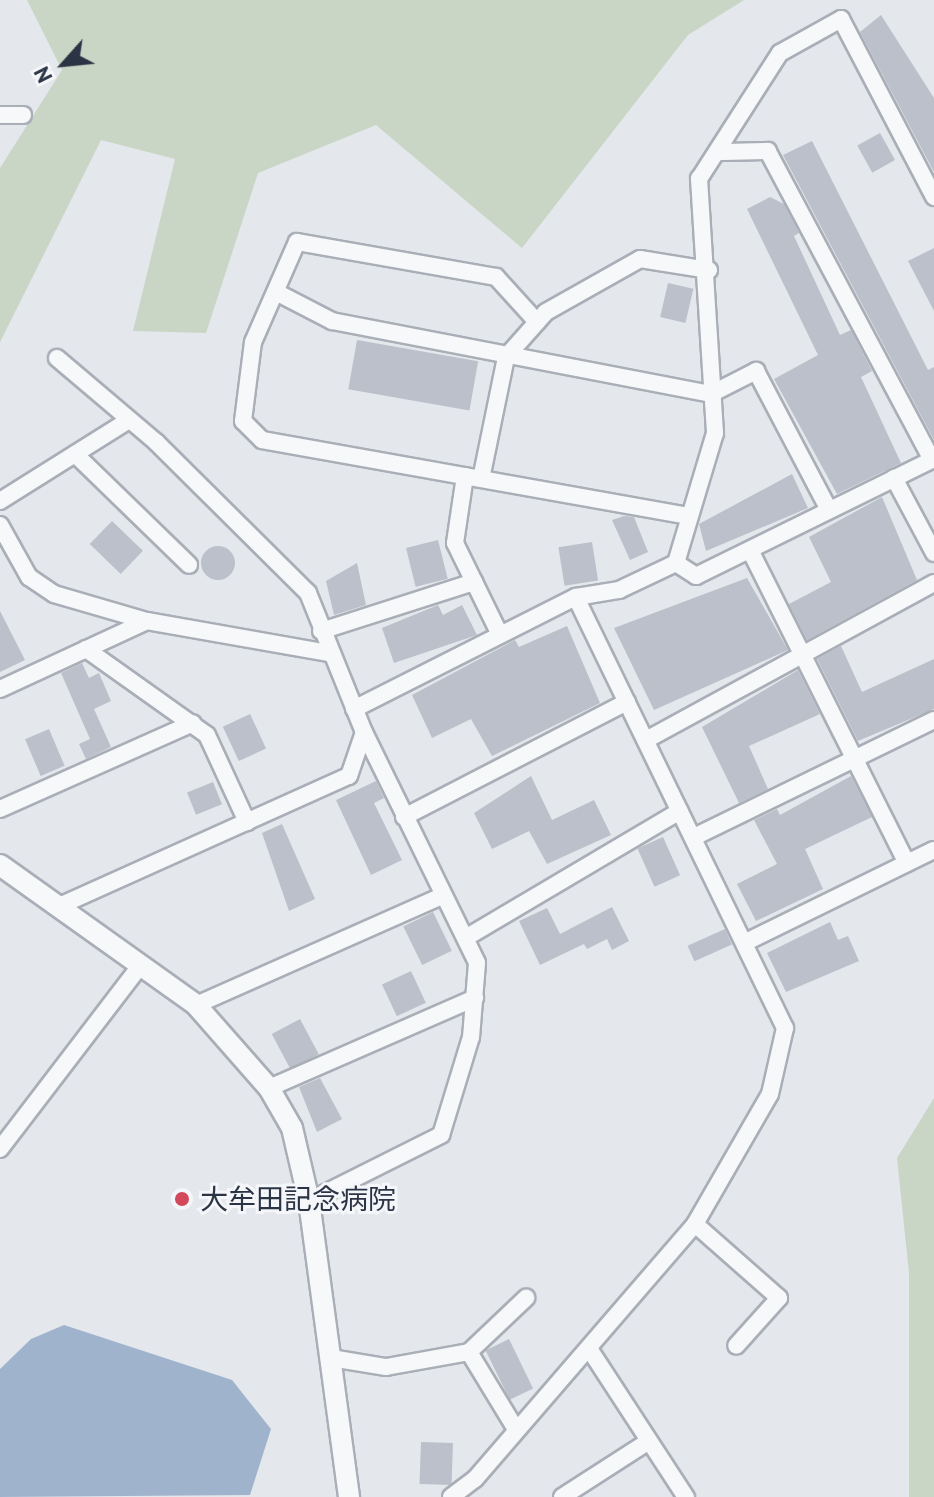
<!DOCTYPE html>
<html>
<head>
<meta charset="utf-8">
<style>
  body { margin:0 }
  #map { position:relative; width:934px; height:1497px; overflow:hidden; background:#e4e7ec; font-family:"PT Sans","Noto Sans JP",sans-serif }
  div>[style] { position:absolute }
  [style*='--x'] { left:calc(var(--x)*1px); top:calc(var(--y)*1px); width:calc(var(--w)*1px); rotate:calc(var(--a)*1deg) }
  .green>* { inset:0; background:#c9d6c5 }
  .water>* { inset:0; background:#9fb4cc }
  .building>* { inset:0; background:#bbc0ca; transform-origin:0 0 }
  .round { border-radius:50% }
  .roads { filter:drop-shadow(2px 0 #a9aeb7) drop-shadow(-2px 0 #a9aeb7) drop-shadow(0 2px #a9aeb7) drop-shadow(0 -2px #a9aeb7) }
  .minor>* { height:16px; margin:-8px; padding:0 8px; transform-origin:8px; border-radius:8px; background:#f7f8fa }
  .tertiary>* { height:20px; margin:-10px; padding:0 10px; transform-origin:10px; border-radius:10px; background:#f7f8fa }
  .dots>* { width:22px; height:22px; translate:-50% -50%; box-sizing:border-box; border:4px solid #f4f6f9; border-radius:50% }
  span { translate:-50% -50%; white-space:nowrap; text-align:center; line-height:1.15; -webkit-text-stroke:6px #f4f6f9; paint-order:stroke }
  .poi-label { font-size:28px; color:#2b3445 }
  .left { translate:0 -50%; text-align:left }
  .north { position:absolute; left:24px; top:24px; width:80px; height:80px; -webkit-text-stroke:6px #f4f6f9; paint-order:stroke; rotate:243deg; font-size:22px; font-weight:700; line-height:32px; text-align:center; color:#2b3445 }
  .north::after { content:''; display:block; margin:auto; width:28px; height:36px; background:#2b3445; clip-path:polygon(50% 0,100% 100%,50% 72%,0 100%) }
</style>
</head>
<body>
<div id="map">
  <div class="green">
    <div style="clip-path:polygon(27px 0,744px 0,688px 35px,522px 248px,376px 125px,258px 173px,206px 333px,133px 331px,175px 159px,101px 140px,0 342px,0 168px,62px 70px)"></div>
    <div style="clip-path:polygon(934px 1098px,934px 1497px,909px 1497px,909px 1273px,897px 1158px)"></div>
  </div>
  <div class="water">
    <div style="clip-path:polygon(64px 1325px,232px 1380px,271px 1429px,250px 1495px,0 1497px,0 1369px,31px 1339px)"></div>
  </div>
  <div class="building">
    <div style="clip-path:polygon(881px 15px,934px 98px,934px 172px,860px 32px)"></div>
    <div style="left:880px;top:133px;width:31px;height:26px;rotate:61deg"></div>
    <div style="clip-path:polygon(812px 141px,928px 370px,934px 367px,934px 440px,783px 155px)"></div>
    <div style="clip-path:polygon(770px 197px,784px 204px,799px 233px,794px 236px,840px 335px,851px 330px,872px 371px,861px 377px,901px 463px,837px 494px,774px 379px,818px 355px,747px 209px)"></div>
    <div style="clip-path:polygon(934px 248px,934px 311px,908px 261px)"></div>
    <div style="left:668px;top:283px;width:26px;height:35px;rotate:13deg"></div>
    <div style="left:357px;top:340px;width:123px;height:50px;rotate:10deg"></div>
    <div style="clip-path:polygon(792px 474px,808px 508px,706px 551px,699px 524px)"></div>
    <div style="clip-path:polygon(882px 497px,917px 580px,807px 640px,789px 604px,831px 582px,809px 537px)"></div>
    <div style="clip-path:polygon(624px 516px,634px 517px,648px 552px,630px 560px,612px 520px)"></div>
    <div style="left:112px;top:521px;width:43px;height:32px;rotate:44deg"></div>
    <div style="left:438px;top:540px;width:40px;height:33px;rotate:76deg"></div>
    <div style="left:592px;top:542px;width:39px;height:34px;rotate:81deg"></div>
    <div class="round" style="left:201px;top:546px;width:34px;height:34px"></div>
    <div style="clip-path:polygon(357px 563px,366px 605px,334px 615px,326px 581px)"></div>
    <div style="clip-path:polygon(747px 578px,788px 650px,654px 710px,614px 628px)"></div>
    <div style="clip-path:polygon(438px 605px,443px 615px,462px 605px,477px 635px,394px 663px,382px 628px)"></div>
    <div style="clip-path:polygon(0 611px,25px 660px,0 672px)"></div>
    <div style="clip-path:polygon(567px 626px,600px 703px,492px 756px,471px 719px,432px 738px,412px 695px,515px 640px,519px 647px)"></div>
    <div style="clip-path:polygon(841px 646px,862px 692px,934px 659px,934px 709px,858px 741px,817px 659px)"></div>
    <div style="clip-path:polygon(82px 663px,89px 678px,99px 673px,111px 701px,94px 709px,111px 747px,86px 759px,79px 744px,90px 739px,61px 673px)"></div>
    <div style="clip-path:polygon(798px 670px,820px 714px,749px 746px,768px 789px,739px 803px,702px 727px)"></div>
    <div style="left:250px;top:714px;width:38px;height:30px;rotate:65deg"></div>
    <div style="left:49px;top:729px;width:40px;height:26px;rotate:67deg"></div>
    <div style="clip-path:polygon(531px 776px,552px 820px,594px 800px,611px 835px,547px 864px,529px 831px,492px 849px,474px 813px)"></div>
    <div style="clip-path:polygon(851px 776px,872px 817px,805px 849px,823px 889px,756px 921px,737px 884px,777px 864px,754px 820px,777px 809px,780px 815px)"></div>
    <div style="clip-path:polygon(376px 781px,384px 798px,374px 803px,402px 860px,371px 875px,336px 800px)"></div>
    <div style="left:213px;top:782px;width:24px;height:28px;rotate:68deg"></div>
    <div style="clip-path:polygon(282px 824px,315px 899px,289px 911px,262px 833px)"></div>
    <div style="left:663px;top:837px;width:42px;height:28px;rotate:66deg"></div>
    <div style="clip-path:polygon(612px 907px,629px 941px,612px 950px,607px 939px,587px 949px,584px 944px,540px 965px,519px 921px,547px 908px,560px 934px)"></div>
    <div style="left:433px;top:912px;width:43px;height:33px;rotate:64deg"></div>
    <div style="clip-path:polygon(830px 922px,838px 940px,848px 936px,859px 961px,786px 992px,767px 953px)"></div>
    <div style="left:725px;top:929px;width:17px;height:41px;rotate:66deg"></div>
    <div style="left:411px;top:971px;width:35px;height:32px;rotate:65deg"></div>
    <div style="left:300px;top:1019px;width:40px;height:32px;rotate:62deg"></div>
    <div style="clip-path:polygon(320px 1078px,342px 1119px,317px 1132px,299px 1087px)"></div>
    <div style="left:509px;top:1339px;width:55px;height:26px;rotate:64deg"></div>
    <div style="left:421px;top:1442px;width:32px;height:42px;rotate:2deg"></div>
  </div>
  <div class="roads">
    <div class="minor">
      <div style="--x:0;--y:115;--w:23;--a:0"></div>
      <div style="--x:276;--y:292;--w:63;--a:27.4"></div>
      <div style="--x:332;--y:321;--w:386;--a:10.9"></div>
      <div style="--x:711;--y:394;--w:51;--a:-27.1"></div>
      <div style="--x:756;--y:371;--w:157;--a:62.3"></div>
      <div style="--x:537;--y:322;--w:61;--a:-132.3"></div>
      <div style="--x:496;--y:277;--w:202;--a:-170"></div>
      <div style="--x:297;--y:242;--w:109;--a:113.7"></div>
      <div style="--x:253;--y:342;--w:80;--a:97.2"></div>
      <div style="--x:243;--y:421;--w:27;--a:45"></div>
      <div style="--x:262;--y:440;--w:434;--a:10.1"></div>
      <div style="--x:57;--y:358;--w:130;--a:40.3"></div>
      <div style="--x:156;--y:442;--w:214;--a:44.8"></div>
      <div style="--x:308;--y:593;--w:150;--a:68.1"></div>
      <div style="--x:364;--y:732;--w:257;--a:63.9"></div>
      <div style="--x:477;--y:963;--w:74;--a:94.6"></div>
      <div style="--x:471;--y:1037;--w:102;--a:107"></div>
      <div style="--x:441;--y:1135;--w:148;--a:153.4"></div>
      <div style="--x:75;--y:454;--w:159;--a:44.2"></div>
      <div style="--x:465;--y:476;--w:68;--a:98.5"></div>
      <div style="--x:455;--y:543;--w:102;--a:63.9"></div>
      <div style="--x:894;--y:478;--w:85;--a:61.9"></div>
      <div style="--x:481;--y:479;--w:125;--a:-78.4"></div>
      <div style="--x:506;--y:357;--w:60;--a:-48.4"></div>
      <div style="--x:546;--y:312;--w:108;--a:-29.4"></div>
      <div style="--x:640;--y:259;--w:70;--a:9.1"></div>
      <div style="--x:0;--y:501;--w:149;--a:-32.1"></div>
      <div style="--x:0;--y:525;--w:60;--a:60.9"></div>
      <div style="--x:29;--y:577;--w:30;--a:34"></div>
      <div style="--x:54;--y:594;--w:97;--a:16.2"></div>
      <div style="--x:750;--y:550;--w:350;--a:63.4"></div>
      <div style="--x:676;--y:563;--w:24;--a:33"></div>
      <div style="--x:696;--y:576;--w:263;--a:-26.2"></div>
      <div style="--x:932;--y:460;--w:350;--a:-118"></div>
      <div style="--x:768;--y:151;--w:47;--a:178.8"></div>
      <div style="--x:321;--y:631;--w:161;--a:-17.8"></div>
      <div style="--x:86;--y:649;--w:148;--a:35.4"></div>
      <div style="--x:207;--y:735;--w:96;--a:65.3"></div>
      <div style="--x:0;--y:689;--w:162;--a:-24.8"></div>
      <div style="--x:147;--y:621;--w:185;--a:10"></div>
      <div style="--x:354;--y:709;--w:249;--a:-26.8"></div>
      <div style="--x:576;--y:597;--w:44;--a:-9.2"></div>
      <div style="--x:619;--y:590;--w:63;--a:-25.3"></div>
      <div style="--x:676;--y:563;--w:136;--a:-73.3"></div>
      <div style="--x:715;--y:433;--w:255;--a:-93.6"></div>
      <div style="--x:699;--y:179;--w:150;--a:-57.3"></div>
      <div style="--x:780;--y:53;--w:70;--a:-29.1"></div>
      <div style="--x:841;--y:19;--w:201;--a:62.4"></div>
      <div style="--x:646;--y:740;--w:328;--a:-28.6"></div>
      <div style="--x:0;--y:809;--w:211;--a:-24"></div>
      <div style="--x:404;--y:817;--w:251;--a:-27.3"></div>
      <div style="--x:694;--y:837;--w:267;--a:-26"></div>
      <div style="--x:57;--y:907;--w:320;--a:-24.2"></div>
      <div style="--x:349;--y:776;--w:46;--a:-71.2"></div>
      <div style="--x:467;--y:937;--w:247;--a:-30.6"></div>
      <div style="--x:746;--y:942;--w:209;--a:-26.1"></div>
      <div style="--x:196;--y:1005;--w:269;--a:-23.9"></div>
      <div style="--x:269;--y:1088;--w:225;--a:-23.6"></div>
      <div style="--x:0;--y:1149;--w:229;--a:-52.6"></div>
      <div style="--x:695;--y:1224;--w:112;--a:41.4"></div>
      <div style="--x:779;--y:1298;--w:64;--a:131.9"></div>
      <div style="--x:590;--y:1350;--w:176;--a:56.9"></div>
      <div style="--x:469;--y:1352;--w:79;--a:-43.5"></div>
      <div style="--x:331;--y:1358;--w:56;--a:9.3"></div>
      <div style="--x:386;--y:1367;--w:84;--a:-10.2"></div>
      <div style="--x:469;--y:1352;--w:87;--a:58.7"></div>
      <div style="--x:451;--y:1497;--w:30;--a:-37"></div>
      <div style="--x:475;--y:1479;--w:337;--a:-49.2"></div>
      <div style="--x:695;--y:1224;--w:150;--a:-60"></div>
      <div style="--x:770;--y:1094;--w:68;--a:-77.2"></div>
      <div style="--x:785;--y:1028;--w:479;--a:-115.9"></div>
      <div style="--x:562;--y:1497;--w:103;--a:-32.8"></div>
    </div>
    <div class="tertiary">
      <div style="--x:0;--y:865;--w:241;--a:35.5"></div>
      <div style="--x:196;--y:1005;--w:111;--a:48.7"></div>
      <div style="--x:269;--y:1088;--w:46;--a:60.1"></div>
      <div style="--x:292;--y:1128;--w:75;--a:76.9"></div>
      <div style="--x:309;--y:1201;--w:299;--a:82.3"></div>
    </div>
  </div>
  <div class="dots">
    <div style="left:182px;top:1199px;background:#d1495b"></div>
  </div>
  <div class="poi-label">
    <span class="left" style="left:200px;top:1199px">大牟田記念病院</span>
  </div>
  <div class="north">N</div>
</div>
</body>
</html>
